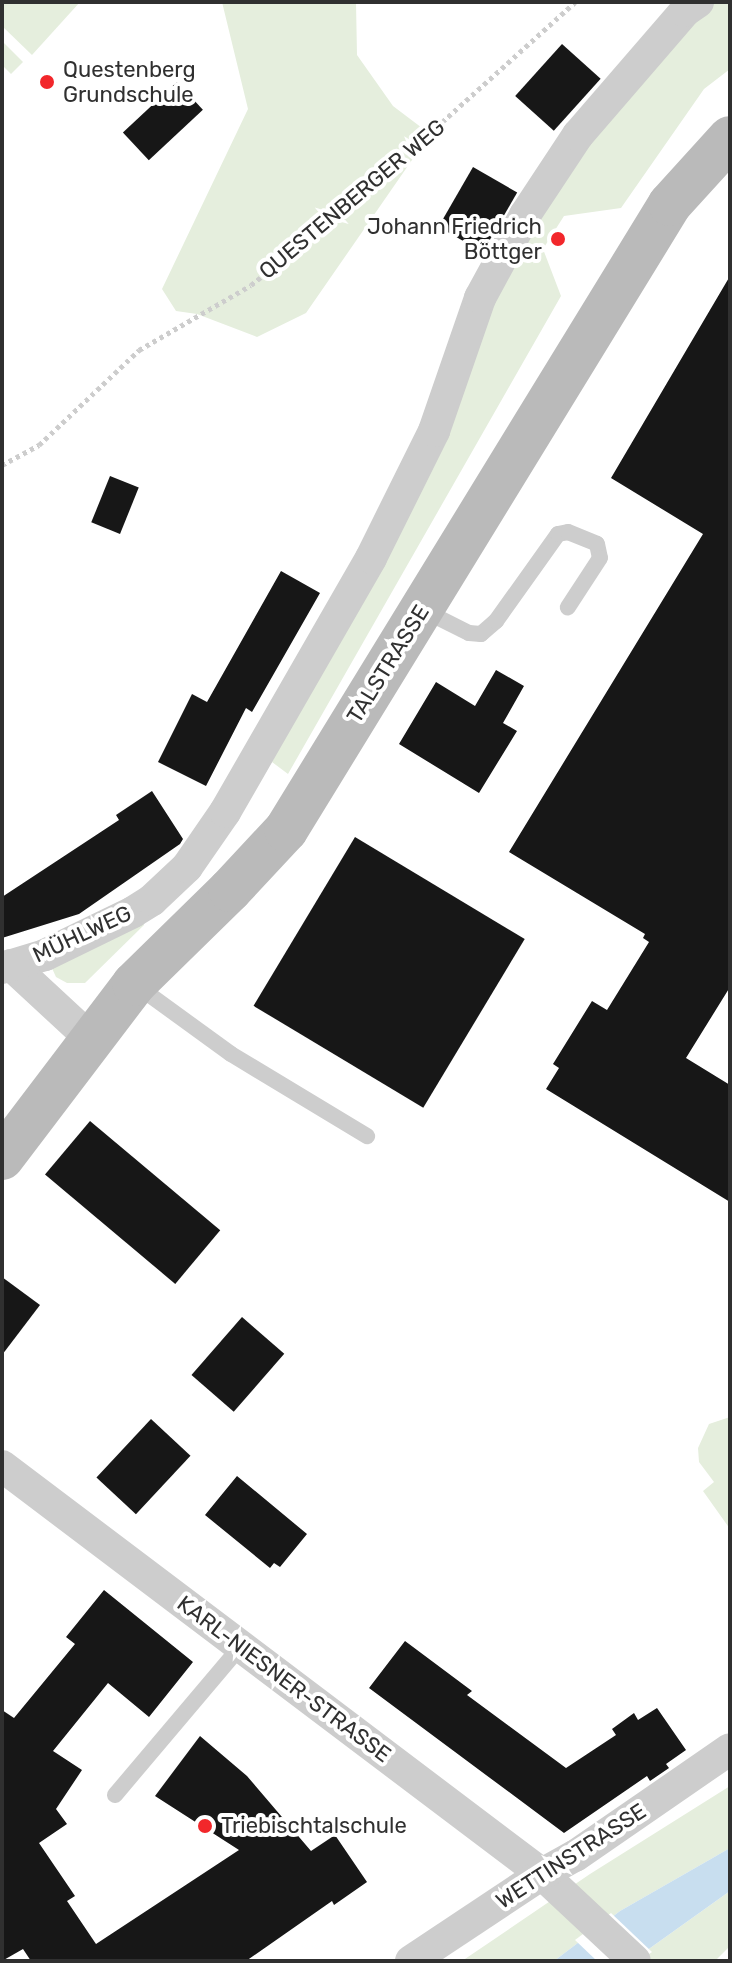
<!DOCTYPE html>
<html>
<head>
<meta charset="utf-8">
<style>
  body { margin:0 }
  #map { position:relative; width:732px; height:1963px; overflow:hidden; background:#fff; font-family:Rubik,sans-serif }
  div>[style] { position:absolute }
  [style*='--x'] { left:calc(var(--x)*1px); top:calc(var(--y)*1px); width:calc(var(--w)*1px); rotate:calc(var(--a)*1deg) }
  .green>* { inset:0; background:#e5eedd }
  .water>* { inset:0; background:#c8deef }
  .pier>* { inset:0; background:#fff }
  .building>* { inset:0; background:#171717; transform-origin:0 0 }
  .path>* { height:5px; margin-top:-2.5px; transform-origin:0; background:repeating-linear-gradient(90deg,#cdcdcd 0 4px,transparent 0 8px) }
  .service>* { height:16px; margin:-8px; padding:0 8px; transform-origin:8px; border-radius:8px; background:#cdcdcd }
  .minor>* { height:32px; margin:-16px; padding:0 16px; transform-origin:16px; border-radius:16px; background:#cdcdcd }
  .secondary>* { height:44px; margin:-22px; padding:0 22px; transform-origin:22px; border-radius:22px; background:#bababa }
  .dots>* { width:22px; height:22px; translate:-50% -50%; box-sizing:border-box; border:4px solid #fff; border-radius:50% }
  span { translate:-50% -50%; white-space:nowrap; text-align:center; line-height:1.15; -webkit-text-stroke:8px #fff; paint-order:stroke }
  .poi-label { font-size:22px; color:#303030 }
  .left { translate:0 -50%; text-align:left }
  .right { translate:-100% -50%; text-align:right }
  .street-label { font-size:22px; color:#303030 }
  .frame { position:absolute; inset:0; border:4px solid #303030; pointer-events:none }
</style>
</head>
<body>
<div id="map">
  <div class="green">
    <div style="clip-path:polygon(2px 2px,80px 2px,32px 55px,2px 26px)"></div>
    <div style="clip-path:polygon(222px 2px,356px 2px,357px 55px,393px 106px,430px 134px,306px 313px,257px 337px,197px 314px,176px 311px,162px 289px,248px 109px)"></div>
    <div style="clip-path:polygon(696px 2px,730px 2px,730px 69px,704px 89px,621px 208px,564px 216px,543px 249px,561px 296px,288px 774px,272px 762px,502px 268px,623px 97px)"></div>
    <div style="clip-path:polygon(2px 41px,23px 62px,11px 74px,2px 65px)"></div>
    <div style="clip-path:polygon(143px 921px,144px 925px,85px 983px,67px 983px,56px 977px,51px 966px)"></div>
    <div style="clip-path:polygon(730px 1417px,730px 1529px,703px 1491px,714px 1482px,699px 1462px,698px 1448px,709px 1424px)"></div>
    <div style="clip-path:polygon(730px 1786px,730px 1848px,620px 1911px,554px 1961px,462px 1961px,590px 1874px)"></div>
    <div style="clip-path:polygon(730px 1891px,730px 1946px,715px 1961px,632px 1961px)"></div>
  </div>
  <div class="water">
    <div style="clip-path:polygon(730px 1848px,730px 1891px,632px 1961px,554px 1961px,620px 1911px)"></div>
  </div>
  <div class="pier">
    <div style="clip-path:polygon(611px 1913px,652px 1952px,639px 1961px,597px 1961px,575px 1940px)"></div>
  </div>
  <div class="building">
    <div style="left:562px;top:44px;width:52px;height:70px;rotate:42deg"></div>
    <div style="left:177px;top:82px;width:38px;height:74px;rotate:47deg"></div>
    <div style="left:473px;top:167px;width:51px;height:69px;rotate:30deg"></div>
    <div style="clip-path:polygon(730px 276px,730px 987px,686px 1058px,730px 1085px,730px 1202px,546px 1089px,559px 1068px,553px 1064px,592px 1001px,607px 1010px,649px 942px,643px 938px,645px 934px,509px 852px,703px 534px,611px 478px)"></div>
    <div style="left:110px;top:476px;width:31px;height:50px;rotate:22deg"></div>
    <div style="clip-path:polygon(281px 571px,320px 593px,252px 712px,246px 708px,206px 786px,158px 762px,192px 694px,207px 702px)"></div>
    <div style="clip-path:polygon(496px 670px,524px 686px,503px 723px,517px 731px,479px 793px,399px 744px,436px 682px,475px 706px)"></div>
    <div style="clip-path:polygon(152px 791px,183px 839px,180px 844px,79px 914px,2px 938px,2px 897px,119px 820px,116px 815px)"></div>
    <div style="left:355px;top:837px;width:198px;height:197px;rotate:31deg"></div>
    <div style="left:90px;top:1121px;width:170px;height:70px;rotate:40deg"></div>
    <div style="clip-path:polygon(2px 1277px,40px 1305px,2px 1355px)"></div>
    <div style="left:242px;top:1317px;width:56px;height:77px;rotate:41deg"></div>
    <div style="left:151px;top:1419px;width:54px;height:80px;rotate:43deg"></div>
    <div style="clip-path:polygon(237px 1476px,307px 1534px,280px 1567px,274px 1563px,270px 1568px,205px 1515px)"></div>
    <div style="clip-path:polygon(104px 1590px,193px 1662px,149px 1717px,108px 1683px,53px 1751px,82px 1770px,56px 1809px,67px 1824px,39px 1843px,75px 1896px,67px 1901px,96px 1944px,239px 1850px,155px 1796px,200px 1736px,247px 1776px,311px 1851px,335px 1835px,367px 1882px,334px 1905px,332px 1901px,246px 1961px,31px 1961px,23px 1949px,2px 1961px,2px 1710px,14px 1718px,75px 1644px,66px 1637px)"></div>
    <div style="clip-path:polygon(405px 1641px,472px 1691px,467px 1695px,566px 1768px,616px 1735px,612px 1729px,634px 1713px,638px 1720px,657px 1708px,686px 1750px,666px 1764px,669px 1768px,650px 1781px,647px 1776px,564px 1833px,369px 1688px)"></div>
  </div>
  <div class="path">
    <div style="--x:2;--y:465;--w:42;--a:-28.4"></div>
    <div style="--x:39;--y:445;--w:138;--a:-43.5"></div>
    <div style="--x:139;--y:350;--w:129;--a:-30.1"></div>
    <div style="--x:251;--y:285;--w:115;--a:-38.7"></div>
    <div style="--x:341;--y:213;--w:315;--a:-42"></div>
  </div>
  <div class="service">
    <div style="--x:423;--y:610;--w:51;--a:26.6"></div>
    <div style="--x:469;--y:633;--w:12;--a:5"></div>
    <div style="--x:481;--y:634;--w:20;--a:-41"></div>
    <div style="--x:496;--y:621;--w:107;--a:-54.5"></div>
    <div style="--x:558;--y:534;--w:10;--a:-11"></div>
    <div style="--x:568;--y:532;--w:31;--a:22"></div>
    <div style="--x:597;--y:544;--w:14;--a:78"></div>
    <div style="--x:600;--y:558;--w:59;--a:123.1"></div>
    <div style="--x:136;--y:985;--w:117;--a:36"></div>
    <div style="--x:231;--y:1054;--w:159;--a:31.1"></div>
    <div style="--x:115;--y:1795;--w:195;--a:-49.8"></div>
  </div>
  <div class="minor">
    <div style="--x:11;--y:965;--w:109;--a:42.8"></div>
    <div style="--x:2;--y:968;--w:45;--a:-16.8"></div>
    <div style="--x:45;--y:955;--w:98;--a:-26"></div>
    <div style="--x:133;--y:912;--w:22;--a:-32"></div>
    <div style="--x:152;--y:900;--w:48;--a:-43.3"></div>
    <div style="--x:187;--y:867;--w:67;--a:-55.4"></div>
    <div style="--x:225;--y:812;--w:293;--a:-60.1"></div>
    <div style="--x:371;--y:558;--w:142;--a:-63.6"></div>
    <div style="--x:434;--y:431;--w:141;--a:-70.9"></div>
    <div style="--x:480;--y:298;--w:94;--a:-61.5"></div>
    <div style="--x:525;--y:215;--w:96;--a:-56.5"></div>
    <div style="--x:578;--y:135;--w:164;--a:-49.2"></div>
    <div style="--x:685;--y:11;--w:16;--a:-35"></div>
    <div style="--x:2;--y:1466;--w:677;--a:37.07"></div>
    <div style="--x:542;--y:1874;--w:127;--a:43.1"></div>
    <div style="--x:411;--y:1961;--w:157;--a:-33.6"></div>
    <div style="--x:542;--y:1874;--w:38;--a:-29"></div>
    <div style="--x:575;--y:1856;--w:188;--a:-34.6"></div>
  </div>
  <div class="secondary">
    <div style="--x:2;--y:1158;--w:218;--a:-52.8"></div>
    <div style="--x:134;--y:984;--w:134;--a:-44.4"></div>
    <div style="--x:230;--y:890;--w:82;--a:-47"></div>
    <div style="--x:286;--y:830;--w:734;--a:-58.47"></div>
    <div style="--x:670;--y:204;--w:89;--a:-47.7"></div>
  </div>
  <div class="dots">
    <div style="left:47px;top:82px;background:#f2272b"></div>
    <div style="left:558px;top:239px;background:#f2272b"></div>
    <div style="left:205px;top:1826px;background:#f2272b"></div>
  </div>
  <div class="poi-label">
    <span class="left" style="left:63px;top:82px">Questenberg<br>Grundschule</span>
    <span class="right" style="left:542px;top:239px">Johann Friedrich<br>Böttger</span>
    <span class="left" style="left:221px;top:1826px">Triebischtalschule</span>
  </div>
  <div class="street-label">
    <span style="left:352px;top:199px;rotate:-40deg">QUESTENBERGER WEG</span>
    <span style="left:388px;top:664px;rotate:-58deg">TALSTRASSE</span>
    <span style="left:82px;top:934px;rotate:-25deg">MÜHLWEG</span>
    <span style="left:284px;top:1679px;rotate:37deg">KARL-NIESNER-STRASSE</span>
    <span style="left:571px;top:1856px;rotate:-33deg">WETTINSTRASSE</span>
  </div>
  <div class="frame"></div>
</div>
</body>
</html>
